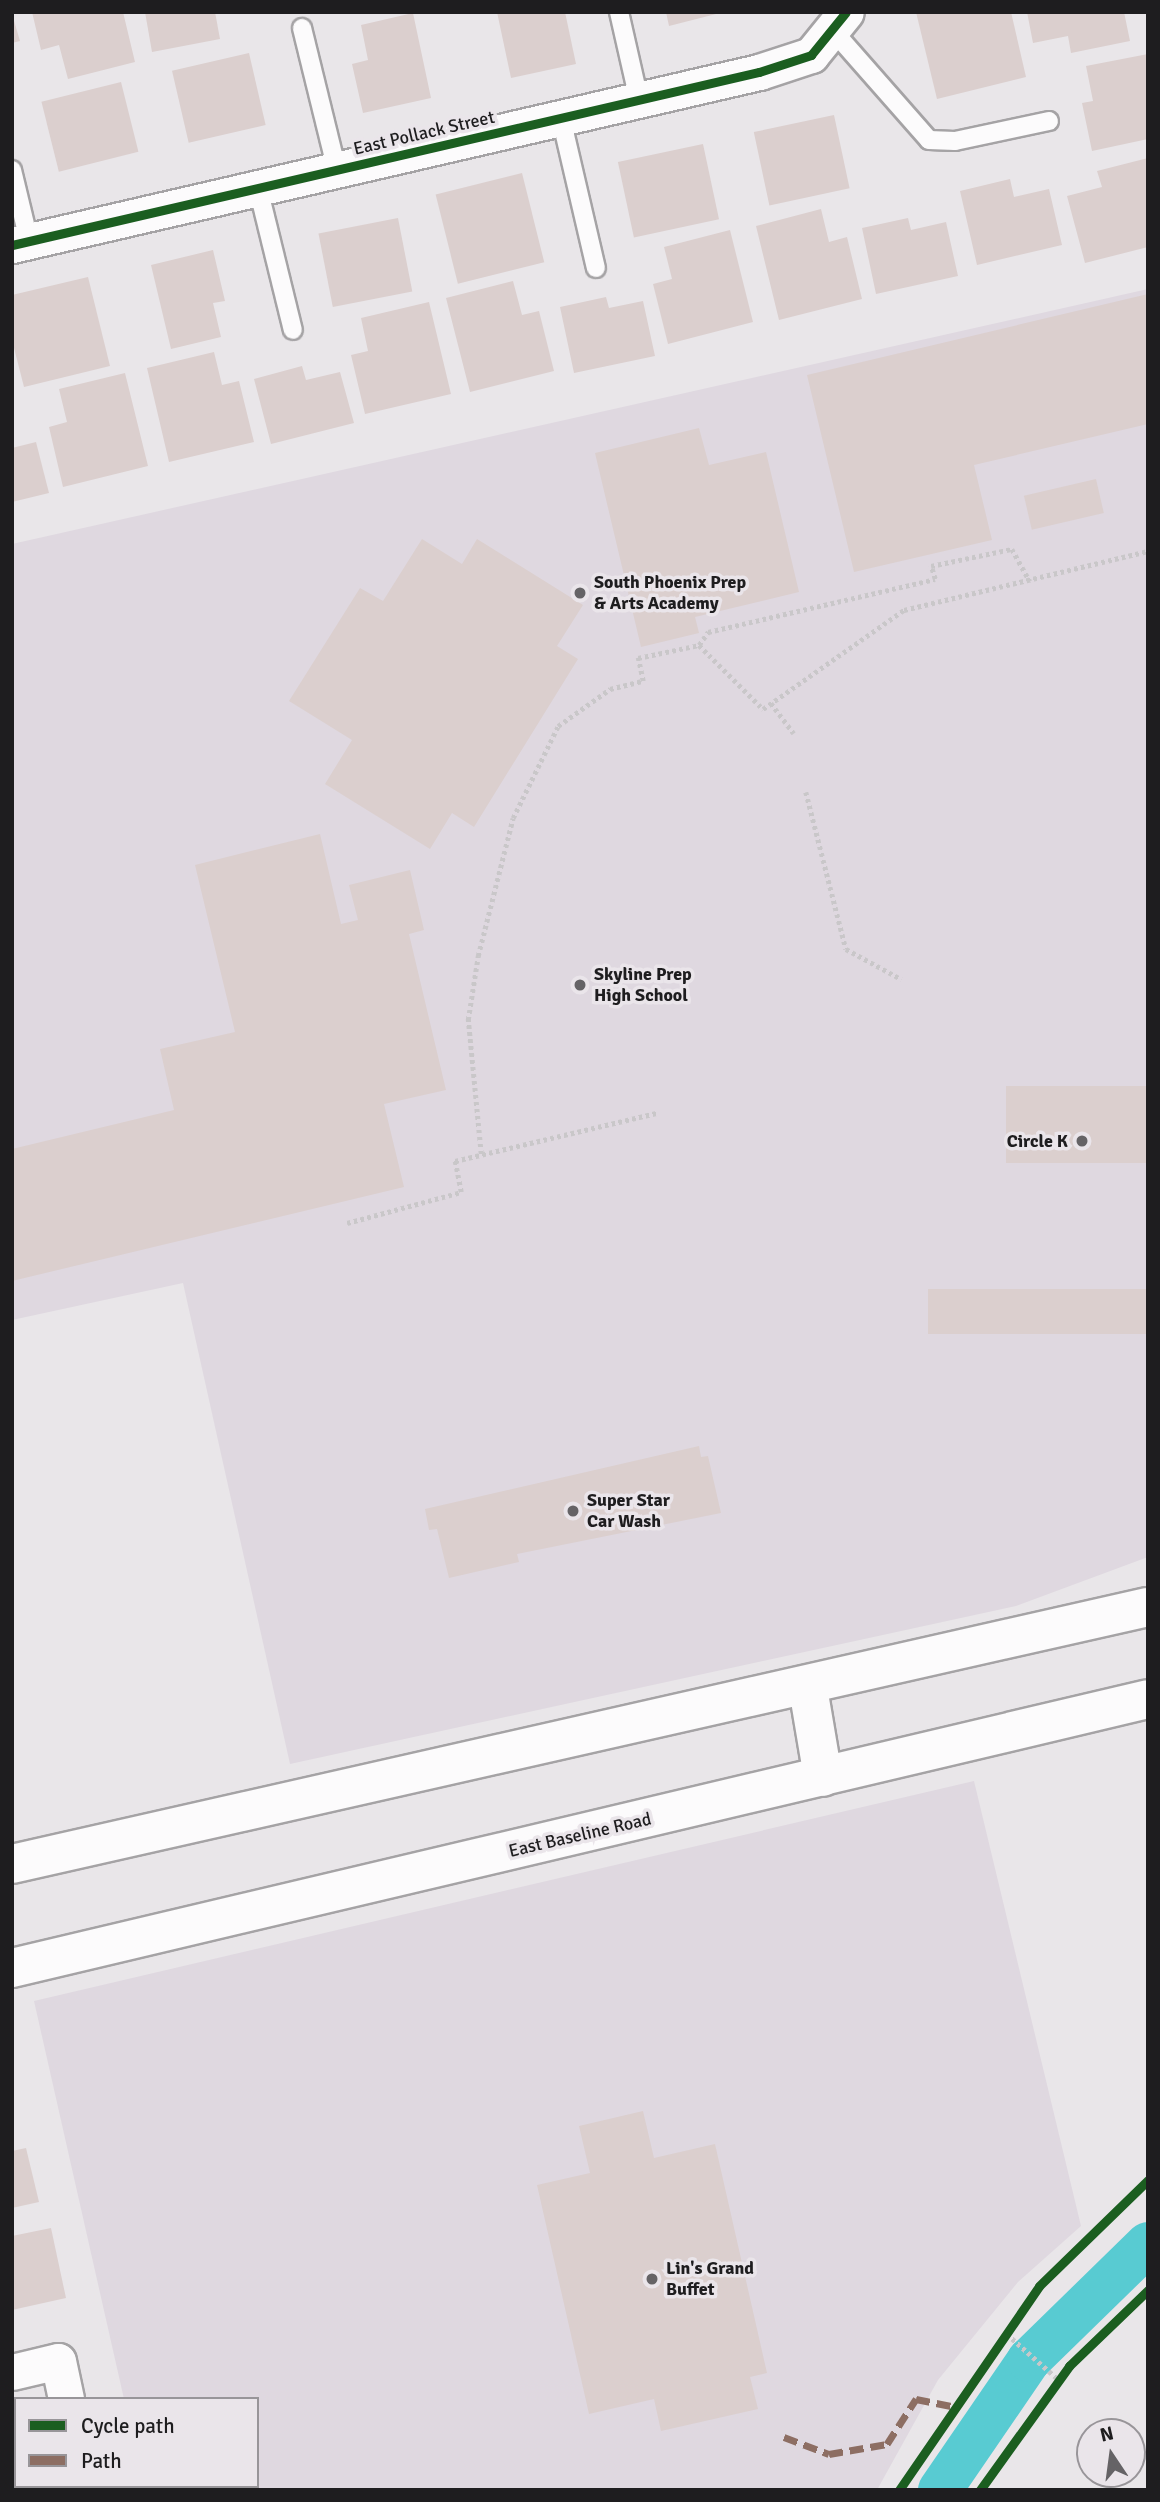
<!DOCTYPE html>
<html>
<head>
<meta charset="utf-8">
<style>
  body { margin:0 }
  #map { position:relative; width:1160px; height:2502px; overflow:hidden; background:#e9e6e9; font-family:Signika,sans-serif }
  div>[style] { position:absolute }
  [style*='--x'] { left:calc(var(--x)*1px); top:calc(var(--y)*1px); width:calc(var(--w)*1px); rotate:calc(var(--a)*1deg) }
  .built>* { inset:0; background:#dfd8e0 }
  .canal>* { height:44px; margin:-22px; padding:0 22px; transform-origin:22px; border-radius:22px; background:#58cbd2 }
  .building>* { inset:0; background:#dbcfce; transform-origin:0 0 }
  .path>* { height:4.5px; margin-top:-2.25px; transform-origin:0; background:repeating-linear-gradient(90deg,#c9c7c9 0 3.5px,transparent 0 7px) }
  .roads { filter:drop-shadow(2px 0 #a5a3a5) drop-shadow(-2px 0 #a5a3a5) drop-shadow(0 2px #a5a3a5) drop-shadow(0 -2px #a5a3a5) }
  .lane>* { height:18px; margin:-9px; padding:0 9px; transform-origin:9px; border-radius:9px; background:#fcfbfc }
  .street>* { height:35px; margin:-17.5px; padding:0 17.5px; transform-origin:17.5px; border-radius:17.5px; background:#fcfbfc }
  .primary>* { height:38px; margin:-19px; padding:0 19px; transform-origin:19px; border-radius:19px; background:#fcfbfc }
  .quiet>* { height:7px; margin-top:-3.5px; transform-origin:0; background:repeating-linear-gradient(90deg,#8d6e63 0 14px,transparent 0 21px) }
  .cycleway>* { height:9px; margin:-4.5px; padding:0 4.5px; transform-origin:4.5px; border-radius:4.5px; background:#1b5e20 }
  .dots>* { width:19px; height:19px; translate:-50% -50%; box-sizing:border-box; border:4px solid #eae5ea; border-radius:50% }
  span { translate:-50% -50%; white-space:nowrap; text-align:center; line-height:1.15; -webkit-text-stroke:7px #eae5ea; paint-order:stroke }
  .street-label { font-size:18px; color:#1e1d1f }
  .poi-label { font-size:18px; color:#1e1d1f; font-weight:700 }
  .left { translate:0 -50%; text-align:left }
  .right { translate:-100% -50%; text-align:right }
  .frame { position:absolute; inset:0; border:14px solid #1e1d1f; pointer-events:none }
  .legend { position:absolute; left:14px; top:2397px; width:245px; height:91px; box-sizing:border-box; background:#eae5ea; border:2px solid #989599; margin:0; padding:9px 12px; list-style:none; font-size:21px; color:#1e1d1f }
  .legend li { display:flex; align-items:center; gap:14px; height:35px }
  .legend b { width:35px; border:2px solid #989599 }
  .north { position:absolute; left:1076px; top:2418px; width:70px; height:70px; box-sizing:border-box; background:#eae5ea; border:2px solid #989599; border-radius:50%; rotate:347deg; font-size:19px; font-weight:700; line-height:28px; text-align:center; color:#1e1d1f }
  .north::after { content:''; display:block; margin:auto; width:24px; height:32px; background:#656366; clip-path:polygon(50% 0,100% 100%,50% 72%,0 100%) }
</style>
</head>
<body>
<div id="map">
  <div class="built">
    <div style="clip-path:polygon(1148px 289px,1148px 1557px,1016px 1606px,290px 1764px,183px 1283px,12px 1320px,12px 544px)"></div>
    <div style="clip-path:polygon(974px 1781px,1081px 2226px,1018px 2282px,938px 2380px,877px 2490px,144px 2490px,257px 2486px,257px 2399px,124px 2399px,34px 2001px)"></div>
  </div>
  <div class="canal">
    <div style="--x:940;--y:2490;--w:158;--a:-55.6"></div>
    <div style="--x:1029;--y:2360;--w:166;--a:-44.3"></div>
  </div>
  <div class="building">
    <div style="clip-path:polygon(32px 12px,123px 12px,135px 62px,68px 79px,59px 45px,41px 50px)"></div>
    <div style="clip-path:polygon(145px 12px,215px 12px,220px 39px,152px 52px)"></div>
    <div style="clip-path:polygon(497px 12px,565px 12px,576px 64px,511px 78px)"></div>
    <div style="clip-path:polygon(666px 12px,720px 12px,720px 13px,669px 26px)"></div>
    <div style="clip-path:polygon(916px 12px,1011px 12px,1026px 77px,937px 99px)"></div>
    <div style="clip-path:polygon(1027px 12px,1124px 12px,1130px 41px,1071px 53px,1068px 36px,1033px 43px)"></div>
    <div style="clip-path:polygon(413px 13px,431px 98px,363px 113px,352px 64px,368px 60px,361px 25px)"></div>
    <div style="clip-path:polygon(12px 14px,20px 41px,12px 43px)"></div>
    <div style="left:249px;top:53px;width:74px;height:79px;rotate:77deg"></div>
    <div style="clip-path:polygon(1148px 54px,1148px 139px,1092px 151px,1082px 103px,1093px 101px,1086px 66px)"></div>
    <div style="left:121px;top:82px;width:72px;height:82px;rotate:76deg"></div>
    <div style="left:834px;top:115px;width:75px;height:82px;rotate:78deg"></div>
    <div style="left:703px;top:144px;width:77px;height:87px;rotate:78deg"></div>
    <div style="clip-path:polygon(1148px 158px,1148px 247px,1085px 263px,1067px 196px,1102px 187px,1097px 171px)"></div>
    <div style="left:522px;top:173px;width:92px;height:89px;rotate:76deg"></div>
    <div style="clip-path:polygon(1010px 179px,1014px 197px,1049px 189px,1062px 245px,977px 265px,960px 191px)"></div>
    <div style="clip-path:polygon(821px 209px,829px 242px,847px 237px,862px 299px,779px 320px,756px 226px)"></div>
    <div style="left:398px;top:218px;width:75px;height:81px;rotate:79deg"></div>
    <div style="clip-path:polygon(908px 218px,911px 230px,946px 222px,958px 276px,876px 294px,862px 228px)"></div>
    <div style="clip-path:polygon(730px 230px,753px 322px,668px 344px,653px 284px,672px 279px,664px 247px)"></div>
    <div style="clip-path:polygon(213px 250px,225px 301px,213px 303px,221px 337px,171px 349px,151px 265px)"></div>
    <div style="clip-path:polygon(88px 277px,110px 366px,24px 387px,12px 340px,12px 295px)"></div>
    <div style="clip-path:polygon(513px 281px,522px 315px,539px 311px,554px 371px,470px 392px,446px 298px)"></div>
    <div style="clip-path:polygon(1148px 294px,1148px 424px,974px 465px,992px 540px,854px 572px,807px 375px)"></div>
    <div style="clip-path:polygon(606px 297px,609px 308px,643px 301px,655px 356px,574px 373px,560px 307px)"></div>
    <div style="clip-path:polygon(429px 302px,451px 394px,365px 414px,351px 355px,368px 351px,361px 318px)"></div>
    <div style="clip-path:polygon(214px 352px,222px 385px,239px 381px,254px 442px,169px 462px,147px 368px)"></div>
    <div style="clip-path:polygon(302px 366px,306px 380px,340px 372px,354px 423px,271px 444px,254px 379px)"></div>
    <div style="clip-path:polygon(125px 373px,148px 466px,63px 487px,49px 427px,67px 422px,59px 389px)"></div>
    <div style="clip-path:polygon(699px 428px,709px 465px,766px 452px,799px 592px,695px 617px,699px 633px,641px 647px,595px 453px)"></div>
    <div style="clip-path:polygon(36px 442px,49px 493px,12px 502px,12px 448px)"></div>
    <div style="left:1096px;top:479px;width:35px;height:74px;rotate:77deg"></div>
    <div style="clip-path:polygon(422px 539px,462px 564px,477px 539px,583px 605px,557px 646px,578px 659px,474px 827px,452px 813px,430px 849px,325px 784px,352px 740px,289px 701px,360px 588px,383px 601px)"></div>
    <div style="clip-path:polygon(320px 834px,341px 924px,358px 920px,349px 885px,410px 870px,424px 930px,409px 934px,446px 1090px,384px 1104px,404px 1187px,12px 1281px,12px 1149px,174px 1110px,160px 1049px,235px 1032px,195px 865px)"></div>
    <div style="left:1148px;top:1086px;width:77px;height:142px;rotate:90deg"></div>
    <div style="left:1148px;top:1289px;width:45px;height:220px;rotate:90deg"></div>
    <div style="clip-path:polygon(699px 1446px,701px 1457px,708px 1456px,721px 1513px,517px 1554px,519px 1562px,449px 1578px,437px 1529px,429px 1530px,425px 1509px)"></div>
    <div style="clip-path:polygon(643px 2111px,654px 2158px,715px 2144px,767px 2373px,750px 2377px,758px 2409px,661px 2431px,654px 2399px,589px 2414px,537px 2185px,590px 2173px,579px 2126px)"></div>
    <div style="clip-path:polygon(26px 2148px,39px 2202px,12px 2208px,12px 2151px)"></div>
    <div style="clip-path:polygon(51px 2228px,66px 2298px,12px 2310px,12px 2236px)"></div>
    <div style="clip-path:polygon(13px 2446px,16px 2486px,25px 2490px,12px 2490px)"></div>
  </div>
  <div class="path">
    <div style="--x:699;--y:645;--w:16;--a:-55"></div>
    <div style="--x:708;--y:632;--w:233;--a:-13.1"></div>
    <div style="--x:935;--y:579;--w:14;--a:-107"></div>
    <div style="--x:931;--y:566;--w:83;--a:-11.9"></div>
    <div style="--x:1012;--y:549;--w:37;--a:61"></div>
    <div style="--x:771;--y:703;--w:38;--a:53"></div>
    <div style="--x:806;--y:792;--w:162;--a:75.7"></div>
    <div style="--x:846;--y:949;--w:63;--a:28.6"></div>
    <div style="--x:481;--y:1154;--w:135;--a:-95.5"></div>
    <div style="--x:468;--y:1020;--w:65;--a:-81.1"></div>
    <div style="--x:478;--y:956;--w:142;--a:-75.8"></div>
    <div style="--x:513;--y:818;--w:102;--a:-63.9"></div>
    <div style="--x:558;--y:726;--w:64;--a:-35.4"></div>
    <div style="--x:610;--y:689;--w:34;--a:-14"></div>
    <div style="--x:643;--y:681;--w:24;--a:-102"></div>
    <div style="--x:638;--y:658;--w:62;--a:-12"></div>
    <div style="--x:699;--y:645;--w:91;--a:45"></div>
    <div style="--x:763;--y:709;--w:172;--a:-35.1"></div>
    <div style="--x:904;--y:610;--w:251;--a:-13.6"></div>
    <div style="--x:347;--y:1223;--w:118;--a:-15.2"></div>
    <div style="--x:461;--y:1192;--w:32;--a:-101"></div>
    <div style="--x:455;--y:1161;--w:207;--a:-13.4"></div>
    <div style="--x:1007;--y:2334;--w:69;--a:41.5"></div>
  </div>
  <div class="roads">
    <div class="lane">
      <div style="--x:619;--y:12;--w:90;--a:77.2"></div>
      <div style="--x:302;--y:28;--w:146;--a:76.2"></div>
      <div style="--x:835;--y:33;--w:142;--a:48.7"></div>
      <div style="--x:929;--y:140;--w:26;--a:2"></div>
      <div style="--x:955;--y:141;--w:96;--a:-12"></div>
      <div style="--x:561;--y:118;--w:154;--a:76.9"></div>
      <div style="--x:12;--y:170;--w:73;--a:76.5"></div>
      <div style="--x:258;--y:188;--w:146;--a:76.2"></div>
    </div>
    <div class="street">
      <div style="--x:12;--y:245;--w:767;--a:-13.04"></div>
      <div style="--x:759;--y:72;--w:55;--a:-18.1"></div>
      <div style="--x:811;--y:55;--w:55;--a:-50.9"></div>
      <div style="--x:12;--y:2372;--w:47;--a:-13.4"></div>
      <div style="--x:58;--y:2361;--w:39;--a:78"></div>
      <div style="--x:86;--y:2486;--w:4;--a:76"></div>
    </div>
    <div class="primary">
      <div style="--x:808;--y:1688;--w:90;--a:80.4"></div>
      <div style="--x:12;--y:1864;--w:1165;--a:-12.75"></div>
      <div style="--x:12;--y:1968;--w:1167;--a:-13.32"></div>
    </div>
  </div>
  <div class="quiet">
    <div style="--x:784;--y:2437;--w:48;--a:20.7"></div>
    <div style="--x:829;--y:2454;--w:59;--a:-9.8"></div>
    <div style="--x:887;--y:2444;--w:54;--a:-57.2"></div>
    <div style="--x:916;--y:2399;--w:41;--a:11.3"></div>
  </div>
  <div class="cycleway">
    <div style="--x:12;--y:245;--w:767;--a:-13.04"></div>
    <div style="--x:759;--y:72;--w:55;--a:-18.1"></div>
    <div style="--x:811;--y:55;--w:55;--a:-50.9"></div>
    <div style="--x:899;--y:2490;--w:247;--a:-55.5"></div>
    <div style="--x:1039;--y:2286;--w:152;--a:-44.2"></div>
    <div style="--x:980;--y:2490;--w:153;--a:-54.3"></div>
    <div style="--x:1069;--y:2366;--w:110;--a:-43.9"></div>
  </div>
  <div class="dots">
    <div style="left:580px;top:593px;background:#656366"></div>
    <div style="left:580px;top:985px;background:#656366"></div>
    <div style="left:1082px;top:1141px;background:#656366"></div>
    <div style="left:573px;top:1511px;background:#656366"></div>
    <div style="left:652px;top:2279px;background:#656366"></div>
  </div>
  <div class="street-label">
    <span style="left:424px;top:133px;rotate:-13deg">East Pollack Street</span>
    <span style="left:580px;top:1835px;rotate:-13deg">East Baseline Road</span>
  </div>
  <div class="poi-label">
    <span class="left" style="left:594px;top:593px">South Phoenix Prep<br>&amp; Arts Academy</span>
    <span class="left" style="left:594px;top:985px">Skyline Prep<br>High School</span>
    <span class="right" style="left:1068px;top:1141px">Circle K</span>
    <span class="left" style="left:587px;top:1511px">Super Star<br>Car Wash</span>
    <span class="left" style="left:666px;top:2279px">Lin's Grand<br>Buffet</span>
  </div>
  <div class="frame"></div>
  <ul class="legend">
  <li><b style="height:9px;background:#1b5e20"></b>Cycle path</li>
  <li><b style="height:9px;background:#8d6e63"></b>Path</li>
  </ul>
  <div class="north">N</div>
</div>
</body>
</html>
